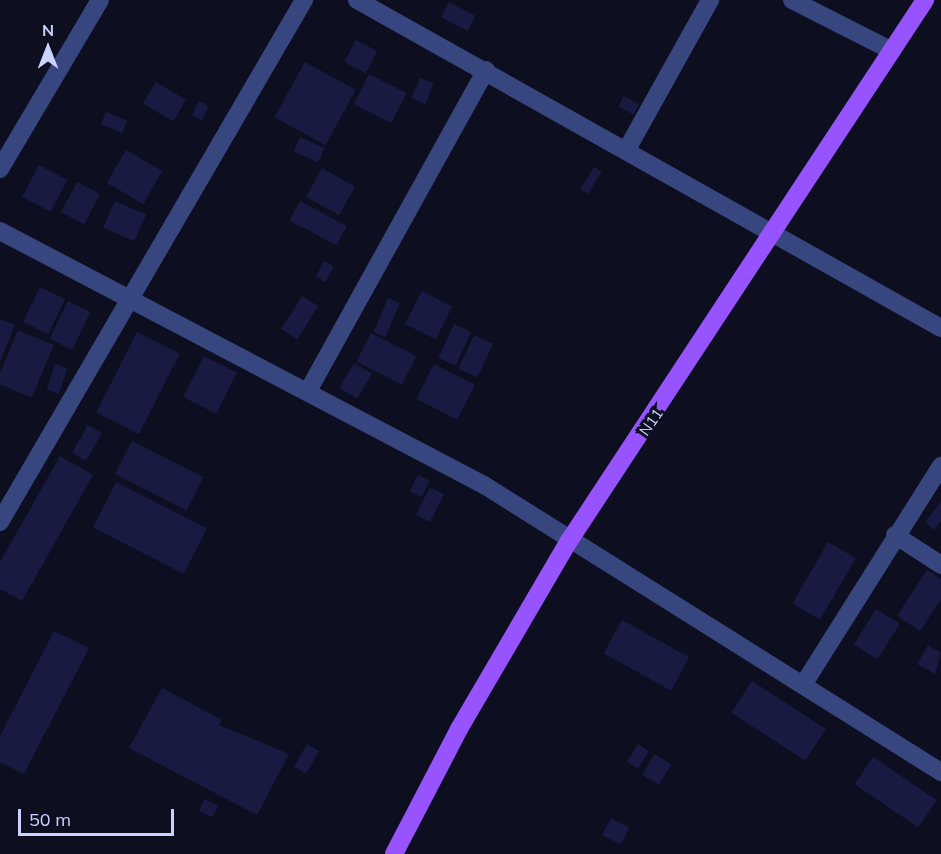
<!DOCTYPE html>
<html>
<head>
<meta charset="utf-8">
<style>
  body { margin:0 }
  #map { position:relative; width:941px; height:854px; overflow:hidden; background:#0d0e20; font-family:Mulish,sans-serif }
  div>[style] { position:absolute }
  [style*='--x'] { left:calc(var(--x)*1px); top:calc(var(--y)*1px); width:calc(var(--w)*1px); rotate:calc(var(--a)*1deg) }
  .building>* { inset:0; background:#191a41; transform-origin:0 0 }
  .minor>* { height:18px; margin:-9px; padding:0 9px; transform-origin:9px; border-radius:9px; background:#38467f }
  .major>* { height:18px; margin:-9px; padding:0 9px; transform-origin:9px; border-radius:9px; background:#9754fe }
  span { translate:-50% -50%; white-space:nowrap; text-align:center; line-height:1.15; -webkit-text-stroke:6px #0d0e20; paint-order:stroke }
  .street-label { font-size:15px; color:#ccd2ff }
  .north { position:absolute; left:18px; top:18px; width:60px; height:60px; -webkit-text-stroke:4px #0d0e20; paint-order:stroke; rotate:0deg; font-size:16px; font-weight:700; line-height:24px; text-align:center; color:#ccd2ff }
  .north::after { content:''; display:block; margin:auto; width:21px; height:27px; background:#ccd2ff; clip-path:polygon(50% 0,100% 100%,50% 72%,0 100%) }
  .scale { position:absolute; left:18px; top:809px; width:156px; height:27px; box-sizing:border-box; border:3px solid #ccd2ff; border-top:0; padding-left:8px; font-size:18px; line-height:21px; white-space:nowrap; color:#ccd2ff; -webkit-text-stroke:4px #0d0e20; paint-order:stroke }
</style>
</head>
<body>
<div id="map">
  <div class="building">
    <div style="left:449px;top:2px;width:30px;height:17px;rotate:28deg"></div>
    <div style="left:356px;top:40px;width:24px;height:25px;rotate:28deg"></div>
    <div style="left:305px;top:62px;width:58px;height:63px;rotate:29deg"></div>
    <div style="left:369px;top:74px;width:42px;height:34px;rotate:27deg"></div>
    <div style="left:420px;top:78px;width:15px;height:22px;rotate:23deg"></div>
    <div style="left:156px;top:82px;width:35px;height:25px;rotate:31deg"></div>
    <div style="left:624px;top:96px;width:17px;height:12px;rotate:28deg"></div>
    <div style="left:199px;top:101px;width:11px;height:16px;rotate:27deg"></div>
    <div style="left:106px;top:112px;width:23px;height:13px;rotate:23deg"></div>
    <div style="left:300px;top:137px;width:27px;height:16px;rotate:24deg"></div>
    <div style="left:126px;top:150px;width:42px;height:38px;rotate:30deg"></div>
    <div style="left:39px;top:165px;width:32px;height:36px;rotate:28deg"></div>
    <div style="left:594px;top:167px;width:9px;height:26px;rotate:32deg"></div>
    <div style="left:322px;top:168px;width:38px;height:33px;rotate:29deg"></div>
    <div style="left:77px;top:182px;width:26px;height:34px;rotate:28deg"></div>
    <div style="left:115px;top:201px;width:34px;height:29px;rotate:24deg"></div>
    <div style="left:300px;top:201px;width:53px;height:22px;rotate:28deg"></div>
    <div style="left:324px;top:261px;width:11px;height:18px;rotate:27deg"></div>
    <div style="left:40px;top:287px;width:28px;height:39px;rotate:26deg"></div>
    <div style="left:422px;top:291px;width:34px;height:37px;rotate:27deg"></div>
    <div style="left:302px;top:296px;width:19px;height:39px;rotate:32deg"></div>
    <div style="left:388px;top:298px;width:13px;height:37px;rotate:23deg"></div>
    <div style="left:68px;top:301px;width:25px;height:42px;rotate:26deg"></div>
    <div style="clip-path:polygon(0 319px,15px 325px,0 362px)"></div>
    <div style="left:454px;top:324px;width:19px;height:37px;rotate:25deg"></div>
    <div style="left:18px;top:330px;width:39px;height:57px;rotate:23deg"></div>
    <div style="left:137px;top:332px;width:48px;height:90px;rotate:27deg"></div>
    <div style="left:371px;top:333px;width:51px;height:32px;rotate:27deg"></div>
    <div style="left:474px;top:335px;width:21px;height:37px;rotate:25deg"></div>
    <div style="left:204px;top:356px;width:37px;height:46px;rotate:27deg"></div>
    <div style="left:354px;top:363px;width:21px;height:29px;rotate:31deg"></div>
    <div style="left:55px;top:364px;width:13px;height:27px;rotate:18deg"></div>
    <div style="left:434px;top:364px;width:46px;height:39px;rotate:27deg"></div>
    <div style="left:88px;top:425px;width:16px;height:32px;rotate:30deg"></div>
    <div style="left:132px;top:441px;width:80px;height:37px;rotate:27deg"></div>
    <div style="clip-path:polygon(60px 456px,93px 475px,22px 601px,0 589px,0 562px)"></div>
    <div style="left:418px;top:475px;width:13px;height:18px;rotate:27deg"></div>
    <div style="left:116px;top:482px;width:102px;height:51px;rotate:27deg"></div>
    <div style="left:430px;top:487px;width:16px;height:31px;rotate:27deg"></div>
    <div style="clip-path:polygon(941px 502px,941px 521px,934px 530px,925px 522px)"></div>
    <div style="left:828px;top:542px;width:32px;height:71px;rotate:30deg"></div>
    <div style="clip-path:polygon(927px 570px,941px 579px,941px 599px,920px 631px,897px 616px)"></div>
    <div style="left:876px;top:609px;width:28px;height:42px;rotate:32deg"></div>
    <div style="left:622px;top:620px;width:77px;height:38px;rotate:29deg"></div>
    <div style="clip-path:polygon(54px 631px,89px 648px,24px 774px,0 762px,0 736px)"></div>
    <div style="clip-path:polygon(928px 645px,941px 653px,935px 674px,917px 664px)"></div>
    <div style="left:752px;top:681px;width:88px;height:38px;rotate:33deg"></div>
    <div style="clip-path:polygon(162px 688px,222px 720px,219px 725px,289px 754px,257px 815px,129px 748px)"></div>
    <div style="left:307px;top:744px;width:14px;height:26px;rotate:30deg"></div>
    <div style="left:638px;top:744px;width:13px;height:21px;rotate:32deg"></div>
    <div style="left:654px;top:754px;width:20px;height:24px;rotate:30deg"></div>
    <div style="left:873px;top:757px;width:77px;height:33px;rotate:34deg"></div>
    <div style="left:205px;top:799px;width:15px;height:13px;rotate:28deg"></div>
    <div style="left:611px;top:818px;width:21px;height:19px;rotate:28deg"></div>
  </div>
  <div class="minor">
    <div style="--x:357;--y:0;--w:670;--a:29.32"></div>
    <div style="--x:792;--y:0;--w:112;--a:27"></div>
    <div style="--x:626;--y:151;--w:173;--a:-60.9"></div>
    <div style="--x:0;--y:169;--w:196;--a:-59.4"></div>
    <div style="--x:0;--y:231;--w:547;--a:27.69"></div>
    <div style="--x:484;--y:485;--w:540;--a:32.13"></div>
    <div style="--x:308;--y:391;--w:367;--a:-61"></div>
    <div style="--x:0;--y:522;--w:604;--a:-59.78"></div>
    <div style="--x:895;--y:535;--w:55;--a:33.1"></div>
    <div style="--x:803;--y:685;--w:259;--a:-57.8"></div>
  </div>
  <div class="major">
    <div style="--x:394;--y:854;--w:141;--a:-62.5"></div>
    <div style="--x:459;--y:729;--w:218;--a:-59.7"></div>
    <div style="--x:569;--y:541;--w:648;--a:-56.65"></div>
  </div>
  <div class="street-label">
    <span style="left:651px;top:422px;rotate:-55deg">N11</span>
  </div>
  <div class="north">N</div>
  <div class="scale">50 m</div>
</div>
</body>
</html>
